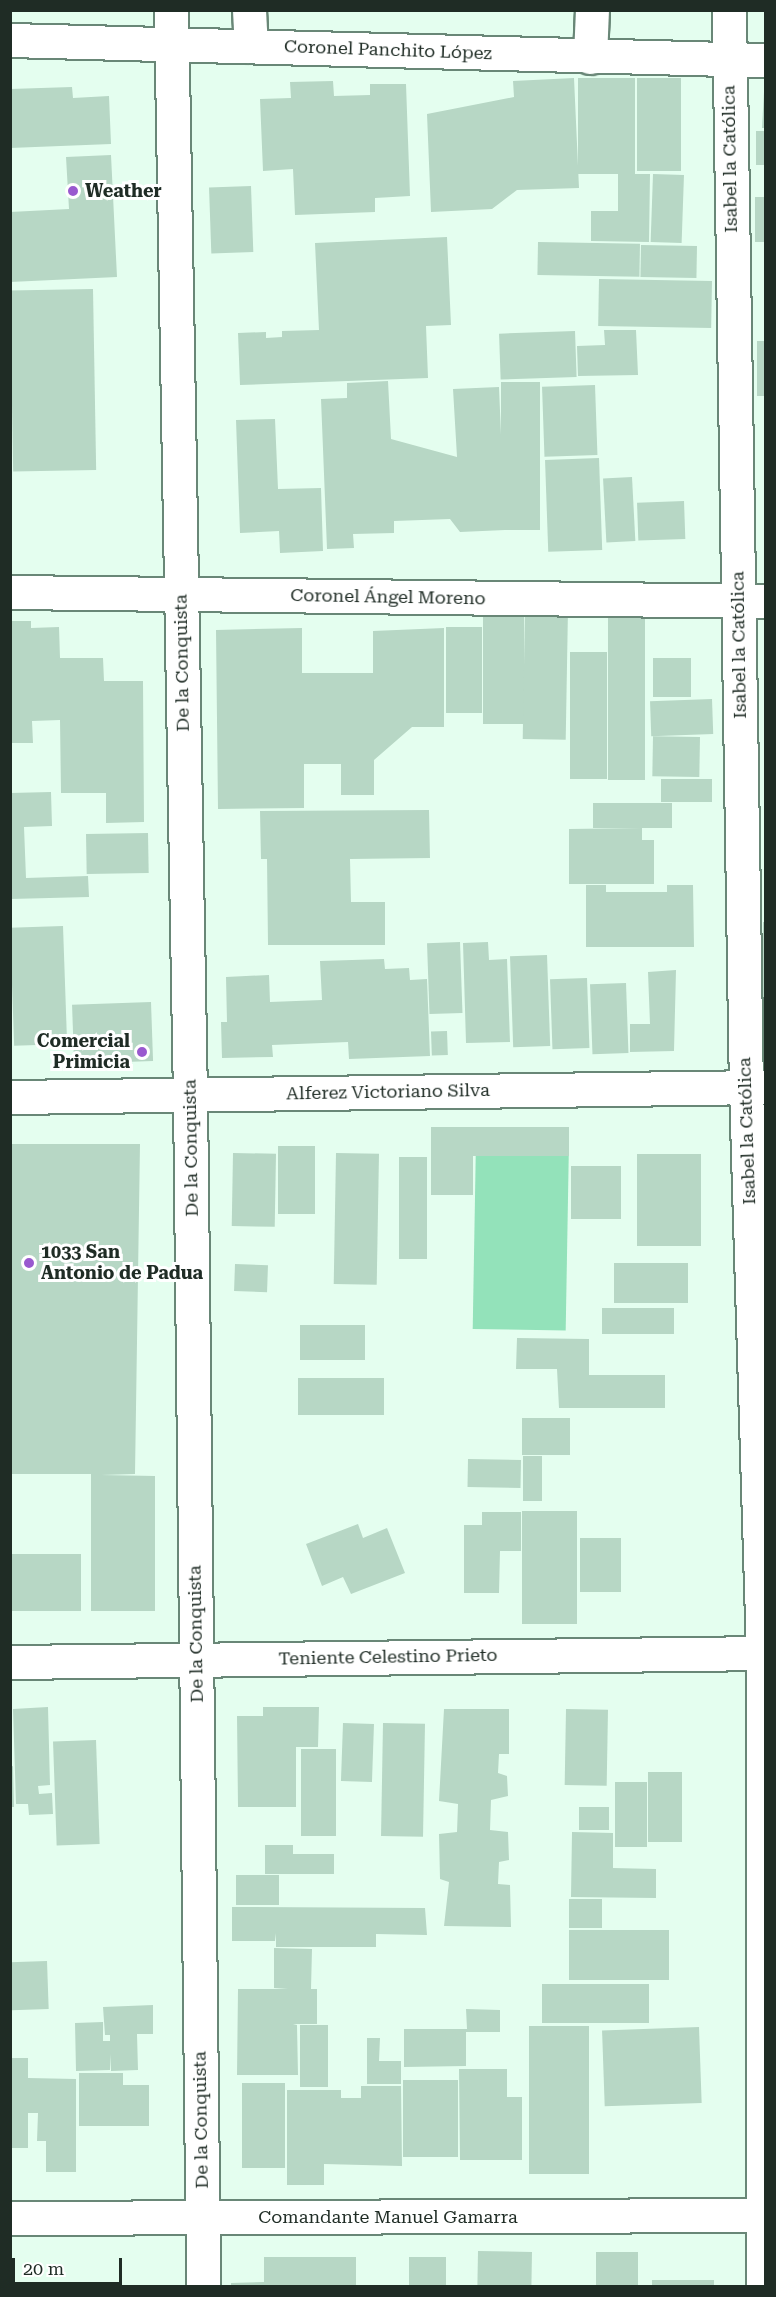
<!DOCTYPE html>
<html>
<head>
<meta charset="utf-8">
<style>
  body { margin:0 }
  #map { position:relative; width:776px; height:2297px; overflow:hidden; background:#e4feef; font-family:"Roboto Serif",serif }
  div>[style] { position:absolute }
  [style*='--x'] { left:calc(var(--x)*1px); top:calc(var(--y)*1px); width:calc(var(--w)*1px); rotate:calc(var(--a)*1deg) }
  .green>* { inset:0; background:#93e2ba; transform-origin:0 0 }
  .building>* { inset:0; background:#b7d7c5; transform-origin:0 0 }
  .roads { filter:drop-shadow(2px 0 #698777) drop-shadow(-2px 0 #698777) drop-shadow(0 2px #698777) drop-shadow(0 -2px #698777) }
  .minor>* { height:33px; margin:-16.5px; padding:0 16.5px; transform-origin:16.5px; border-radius:16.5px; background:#fff }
  .dots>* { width:16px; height:16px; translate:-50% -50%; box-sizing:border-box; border:3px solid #fff; border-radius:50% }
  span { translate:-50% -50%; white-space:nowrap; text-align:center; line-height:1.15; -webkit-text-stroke:6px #fff; paint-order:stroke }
  .street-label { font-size:18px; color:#1f2c25 }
  .poi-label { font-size:18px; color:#1f2c25; font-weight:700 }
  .left { translate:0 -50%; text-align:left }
  .right { translate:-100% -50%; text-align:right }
  .frame { position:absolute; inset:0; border:12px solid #1f2c25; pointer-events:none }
  .scale { position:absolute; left:12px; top:2258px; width:110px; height:27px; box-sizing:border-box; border:3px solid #1f2c25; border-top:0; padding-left:8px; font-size:18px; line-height:21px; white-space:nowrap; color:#1f2c25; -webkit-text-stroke:4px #fff; paint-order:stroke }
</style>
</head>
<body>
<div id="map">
  <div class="green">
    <div style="left:476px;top:1140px;width:93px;height:189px;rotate:1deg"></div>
  </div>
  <div class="building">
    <div style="clip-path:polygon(574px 78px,579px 188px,517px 190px,492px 209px,431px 212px,427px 114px,514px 97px,513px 81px)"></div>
    <div style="left:578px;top:78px;width:57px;height:96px"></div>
    <div style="left:637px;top:78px;width:44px;height:93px"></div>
    <div style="clip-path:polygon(333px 81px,334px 96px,370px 95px,370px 84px,406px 84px,410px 196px,375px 198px,375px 212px,295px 215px,293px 169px,263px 171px,260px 99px,291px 98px,290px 82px)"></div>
    <div style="clip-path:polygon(72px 87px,73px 98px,109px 96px,111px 144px,10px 148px,10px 89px)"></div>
    <div style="clip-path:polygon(764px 92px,765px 92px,765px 128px,762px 128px)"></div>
    <div style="left:756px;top:131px;width:9px;height:34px"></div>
    <div style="clip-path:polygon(111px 155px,117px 277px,10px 282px,10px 212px,69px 209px,66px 157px)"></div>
    <div style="clip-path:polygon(618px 174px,650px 174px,649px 242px,591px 241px,591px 211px,618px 211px)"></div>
    <div style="left:653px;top:174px;width:31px;height:68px;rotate:2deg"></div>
    <div style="left:251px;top:186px;width:66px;height:42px;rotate:88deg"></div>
    <div style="left:755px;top:197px;width:10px;height:45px"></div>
    <div style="clip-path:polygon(447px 237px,451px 325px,426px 326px,428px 378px,240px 385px,238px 333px,266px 332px,266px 338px,282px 337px,282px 331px,319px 330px,315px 243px)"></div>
    <div style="left:538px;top:242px;width:102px;height:33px;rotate:1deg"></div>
    <div style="left:641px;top:245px;width:56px;height:32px;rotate:1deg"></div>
    <div style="left:599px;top:279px;width:113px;height:47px;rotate:1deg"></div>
    <div style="left:93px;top:289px;width:181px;height:83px;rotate:89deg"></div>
    <div style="clip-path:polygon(604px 330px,636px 330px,638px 375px,578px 376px,577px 346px,605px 345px)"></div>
    <div style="left:575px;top:331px;width:46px;height:76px;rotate:88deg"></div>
    <div style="left:757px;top:341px;width:8px;height:55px"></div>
    <div style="clip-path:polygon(388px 381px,391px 439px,457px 457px,453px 389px,499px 387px,505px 530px,460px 532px,450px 519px,394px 521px,394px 533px,353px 534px,354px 548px,327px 549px,321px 399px,347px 398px,347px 383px)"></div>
    <div style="left:501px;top:382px;width:39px;height:148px"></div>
    <div style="left:595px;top:385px;width:70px;height:53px;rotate:88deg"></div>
    <div style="clip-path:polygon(275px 419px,278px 489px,321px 488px,323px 551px,280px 553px,279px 531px,240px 533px,236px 420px)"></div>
    <div style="left:599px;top:458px;width:92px;height:54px;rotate:88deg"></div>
    <div style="left:632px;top:477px;width:64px;height:29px;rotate:87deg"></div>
    <div style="left:684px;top:501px;width:38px;height:47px;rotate:88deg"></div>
    <div style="left:524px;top:608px;width:116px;height:41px;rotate:90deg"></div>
    <div style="left:525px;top:608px;width:43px;height:131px;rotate:1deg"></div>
    <div style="left:608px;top:609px;width:37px;height:171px"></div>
    <div style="clip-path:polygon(10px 621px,31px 621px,31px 628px,59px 627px,60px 658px,103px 658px,104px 681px,143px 681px,144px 822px,106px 823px,106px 793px,61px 793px,60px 720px,32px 721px,33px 743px,10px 743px)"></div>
    <div style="left:446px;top:627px;width:36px;height:86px"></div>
    <div style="clip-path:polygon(302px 628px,302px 673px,373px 673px,373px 631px,444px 628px,444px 727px,412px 727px,374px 760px,374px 795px,341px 795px,341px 764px,304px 764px,304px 808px,218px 809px,216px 630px)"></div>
    <div style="left:570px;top:652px;width:37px;height:127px"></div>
    <div style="left:653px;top:658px;width:38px;height:39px"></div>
    <div style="left:712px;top:699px;width:35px;height:62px;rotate:88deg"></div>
    <div style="left:700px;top:737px;width:40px;height:47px;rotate:91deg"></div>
    <div style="left:661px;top:779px;width:51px;height:23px"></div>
    <div style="clip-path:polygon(51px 792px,52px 826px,24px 827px,26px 878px,88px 876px,89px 897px,10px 899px,10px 793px)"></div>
    <div style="left:672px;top:803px;width:25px;height:79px;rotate:90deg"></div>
    <div style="clip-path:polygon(429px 810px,430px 858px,350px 859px,351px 902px,385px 902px,385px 945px,268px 945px,267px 859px,261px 859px,260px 811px)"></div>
    <div style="clip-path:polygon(642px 828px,642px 840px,654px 840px,654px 884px,569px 884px,569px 829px)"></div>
    <div style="left:148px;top:833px;width:40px;height:62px;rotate:89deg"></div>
    <div style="clip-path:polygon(586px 885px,606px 885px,606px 892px,667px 892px,667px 885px,693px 885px,694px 947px,586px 947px)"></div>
    <div style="clip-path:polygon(763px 922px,765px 922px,765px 1008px,762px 1008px)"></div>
    <div style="left:63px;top:926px;width:118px;height:53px;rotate:88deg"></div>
    <div style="left:460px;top:942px;width:71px;height:33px;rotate:88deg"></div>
    <div style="clip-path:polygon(488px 942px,489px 960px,507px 959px,510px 1042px,466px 1043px,463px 943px)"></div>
    <div style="left:547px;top:955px;width:91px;height:37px;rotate:88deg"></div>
    <div style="clip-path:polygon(384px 959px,385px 969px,409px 968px,410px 980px,427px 979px,430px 1056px,349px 1059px,348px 1042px,272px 1045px,273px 1057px,222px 1058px,221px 1022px,227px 1022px,226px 977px,269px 975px,270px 1002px,322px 1000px,320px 961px)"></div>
    <div style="clip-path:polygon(676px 970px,674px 1051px,630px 1052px,630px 1024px,650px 1024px,648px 972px)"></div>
    <div style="left:587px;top:978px;width:70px;height:37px;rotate:88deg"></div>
    <div style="left:626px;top:983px;width:70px;height:36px;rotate:88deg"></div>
    <div style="left:151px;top:1002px;width:59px;height:79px;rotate:88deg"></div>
    <div style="left:447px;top:1031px;width:24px;height:16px;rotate:88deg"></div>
    <div style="clip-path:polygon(431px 1127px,569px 1127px,569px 1156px,473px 1156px,473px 1195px,431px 1195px)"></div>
    <div style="clip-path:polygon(10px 1144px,140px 1144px,135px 1474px,101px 1475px,155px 1476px,155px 1611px,91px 1611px,91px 1474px,10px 1474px)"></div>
    <div style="left:315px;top:1146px;width:68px;height:37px;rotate:90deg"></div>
    <div style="left:233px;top:1153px;width:43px;height:73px;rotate:1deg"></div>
    <div style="left:336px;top:1153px;width:43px;height:131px;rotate:1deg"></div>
    <div style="left:637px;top:1154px;width:64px;height:92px"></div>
    <div style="left:399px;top:1157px;width:28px;height:102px"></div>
    <div style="left:571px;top:1166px;width:50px;height:53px"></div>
    <div style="left:614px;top:1263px;width:74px;height:40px"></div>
    <div style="left:235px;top:1264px;width:33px;height:27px;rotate:2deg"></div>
    <div style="left:602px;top:1308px;width:72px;height:26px"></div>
    <div style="left:300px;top:1325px;width:65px;height:35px"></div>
    <div style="clip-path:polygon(517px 1338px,589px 1339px,589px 1375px,665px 1375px,665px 1408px,559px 1408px,557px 1369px,516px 1369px)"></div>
    <div style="left:298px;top:1378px;width:86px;height:37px"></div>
    <div style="left:522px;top:1418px;width:48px;height:37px"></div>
    <div style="left:523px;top:1456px;width:19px;height:45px"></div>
    <div style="left:468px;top:1459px;width:53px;height:28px;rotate:1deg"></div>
    <div style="left:522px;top:1511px;width:55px;height:113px"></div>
    <div style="clip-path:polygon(482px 1512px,521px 1512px,521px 1551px,500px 1551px,499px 1593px,464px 1593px,464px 1525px,482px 1525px)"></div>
    <div style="clip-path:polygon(358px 1524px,363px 1538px,387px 1528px,405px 1573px,351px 1594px,343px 1577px,322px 1586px,306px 1544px)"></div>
    <div style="left:580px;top:1538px;width:41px;height:54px"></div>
    <div style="left:10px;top:1554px;width:71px;height:57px"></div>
    <div style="clip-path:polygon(48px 1707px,50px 1785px,38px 1786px,39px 1794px,52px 1793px,53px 1814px,29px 1815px,28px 1804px,16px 1804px,13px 1709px)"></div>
    <div style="clip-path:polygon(263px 1707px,319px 1707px,318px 1747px,296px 1747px,296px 1807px,238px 1807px,237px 1716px,263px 1716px)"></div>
    <div style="clip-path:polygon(444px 1709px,509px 1709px,509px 1754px,499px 1754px,498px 1773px,507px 1776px,508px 1796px,491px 1800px,490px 1830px,508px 1832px,509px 1860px,499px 1862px,498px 1884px,510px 1885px,511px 1927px,444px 1926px,449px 1882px,440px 1879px,439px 1834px,457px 1832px,458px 1804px,439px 1801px)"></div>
    <div style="left:566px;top:1709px;width:42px;height:76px;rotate:1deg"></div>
    <div style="left:343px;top:1723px;width:31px;height:58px;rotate:2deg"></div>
    <div style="left:383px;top:1723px;width:42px;height:113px;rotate:1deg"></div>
    <div style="left:96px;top:1740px;width:104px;height:43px;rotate:88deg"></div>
    <div style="left:301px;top:1749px;width:35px;height:87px"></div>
    <div style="clip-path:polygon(13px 1766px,14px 1807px,10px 1807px,10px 1767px)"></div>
    <div style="left:648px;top:1772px;width:34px;height:70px"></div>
    <div style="left:615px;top:1782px;width:32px;height:65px"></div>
    <div style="left:609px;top:1807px;width:23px;height:30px;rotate:90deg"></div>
    <div style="clip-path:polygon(572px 1832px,613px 1833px,613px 1868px,656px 1869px,656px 1898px,571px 1897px)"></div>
    <div style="clip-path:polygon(265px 1845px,293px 1845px,293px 1854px,334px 1854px,334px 1874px,265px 1874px)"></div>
    <div style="left:236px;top:1875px;width:43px;height:30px"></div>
    <div style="left:569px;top:1899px;width:33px;height:29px"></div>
    <div style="clip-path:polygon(232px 1907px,425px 1908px,427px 1935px,376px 1934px,376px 1947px,276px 1947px,276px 1933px,275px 1941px,232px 1941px)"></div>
    <div style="left:569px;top:1930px;width:100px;height:50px"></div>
    <div style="clip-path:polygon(274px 1948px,312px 1949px,311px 1989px,317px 1989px,317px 2024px,293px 2024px,297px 2025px,298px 2075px,237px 2075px,238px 1989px,288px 1989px,274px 1988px)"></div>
    <div style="left:47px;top:1961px;width:48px;height:37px;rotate:88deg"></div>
    <div style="left:542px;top:1984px;width:107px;height:39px"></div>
    <div style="clip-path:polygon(153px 2005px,153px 2034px,137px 2034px,138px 2070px,111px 2071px,111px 2054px,110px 2070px,76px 2071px,75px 2023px,103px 2022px,103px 2041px,110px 2041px,110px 2035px,105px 2035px,103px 2007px)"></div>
    <div style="clip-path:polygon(466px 2009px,500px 2010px,500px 2032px,466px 2032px,466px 2066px,404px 2067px,404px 2029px,467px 2029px)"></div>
    <div style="left:300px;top:2025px;width:28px;height:62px"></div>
    <div style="left:529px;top:2026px;width:60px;height:148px"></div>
    <div style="left:699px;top:2027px;width:76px;height:97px;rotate:88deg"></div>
    <div style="clip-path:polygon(367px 2038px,380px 2038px,379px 2061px,401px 2061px,401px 2084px,367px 2084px)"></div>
    <div style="clip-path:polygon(10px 2058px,28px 2058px,28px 2078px,76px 2079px,76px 2172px,46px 2172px,46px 2141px,37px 2141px,38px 2113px,28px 2113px,28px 2148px,10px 2148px)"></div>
    <div style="clip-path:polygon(459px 2069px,507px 2069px,507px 2097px,522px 2097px,522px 2160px,460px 2160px)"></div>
    <div style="clip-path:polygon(79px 2073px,123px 2073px,123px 2085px,149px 2085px,149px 2126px,79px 2126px)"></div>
    <div style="left:403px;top:2080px;width:55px;height:77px"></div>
    <div style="left:285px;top:2083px;width:85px;height:43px;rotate:90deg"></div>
    <div style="clip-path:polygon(361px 2086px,401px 2086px,402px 2166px,324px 2164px,324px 2185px,287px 2185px,287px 2090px,341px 2090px,341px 2098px,361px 2098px)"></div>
    <div style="left:478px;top:2251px;width:54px;height:35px;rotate:1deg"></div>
    <div style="left:596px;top:2252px;width:42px;height:34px"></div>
    <div style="clip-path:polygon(264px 2257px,356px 2257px,356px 2286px,231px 2286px,231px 2283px,264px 2282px)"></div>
    <div style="left:446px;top:2257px;width:29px;height:37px;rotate:90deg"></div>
    <div style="left:652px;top:2280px;width:62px;height:6px"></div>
  </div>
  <div class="roads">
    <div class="minor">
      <div style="--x:171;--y:10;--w:1085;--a:89"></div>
      <div style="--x:190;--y:1095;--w:1191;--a:89.37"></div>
      <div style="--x:249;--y:10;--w:36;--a:87"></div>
      <div style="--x:729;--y:10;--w:1077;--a:89.1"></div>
      <div style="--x:746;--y:1087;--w:566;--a:88.28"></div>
      <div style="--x:763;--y:1653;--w:633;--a:90"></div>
      <div style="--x:10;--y:40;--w:756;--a:1.52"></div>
      <div style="--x:590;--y:57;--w:47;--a:-87.6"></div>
      <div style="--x:10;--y:592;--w:756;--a:0.68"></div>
      <div style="--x:10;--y:1097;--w:756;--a:-0.76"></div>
      <div style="--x:10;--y:1662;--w:756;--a:-0.68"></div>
      <div style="--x:10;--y:2218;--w:756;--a:-0.23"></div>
    </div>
  </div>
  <div class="dots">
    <div style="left:73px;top:191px;background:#9959cf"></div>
    <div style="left:142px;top:1052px;background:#9959cf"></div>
    <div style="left:29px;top:1263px;background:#9959cf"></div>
  </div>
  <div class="street-label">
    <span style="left:388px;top:50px;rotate:2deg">Coronel Panchito López</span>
    <span style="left:730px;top:159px;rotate:-91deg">Isabel la Católica</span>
    <span style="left:388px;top:597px;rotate:1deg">Coronel Ángel Moreno</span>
    <span style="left:739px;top:645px;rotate:-91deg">Isabel la Católica</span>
    <span style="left:182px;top:663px;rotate:-91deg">De la Conquista</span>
    <span style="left:388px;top:1092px;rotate:-1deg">Alferez Victoriano Silva</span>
    <span style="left:747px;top:1131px;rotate:-92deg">Isabel la Católica</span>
    <span style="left:191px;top:1148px;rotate:-91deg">De la Conquista</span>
    <span style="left:196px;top:1634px;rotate:-91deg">De la Conquista</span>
    <span style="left:388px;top:1657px;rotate:-1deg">Teniente Celestino Prieto</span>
    <span style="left:201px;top:2120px;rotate:-91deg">De la Conquista</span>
    <span style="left:388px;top:2217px">Comandante Manuel Gamarra</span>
  </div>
  <div class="poi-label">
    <span class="left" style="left:85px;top:191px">Weather</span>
    <span class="right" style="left:130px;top:1052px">Comercial<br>Primicia</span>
    <span class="left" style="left:41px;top:1263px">1033 San<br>Antonio de Padua</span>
  </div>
  <div class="frame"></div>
  <div class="scale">20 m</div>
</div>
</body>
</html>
